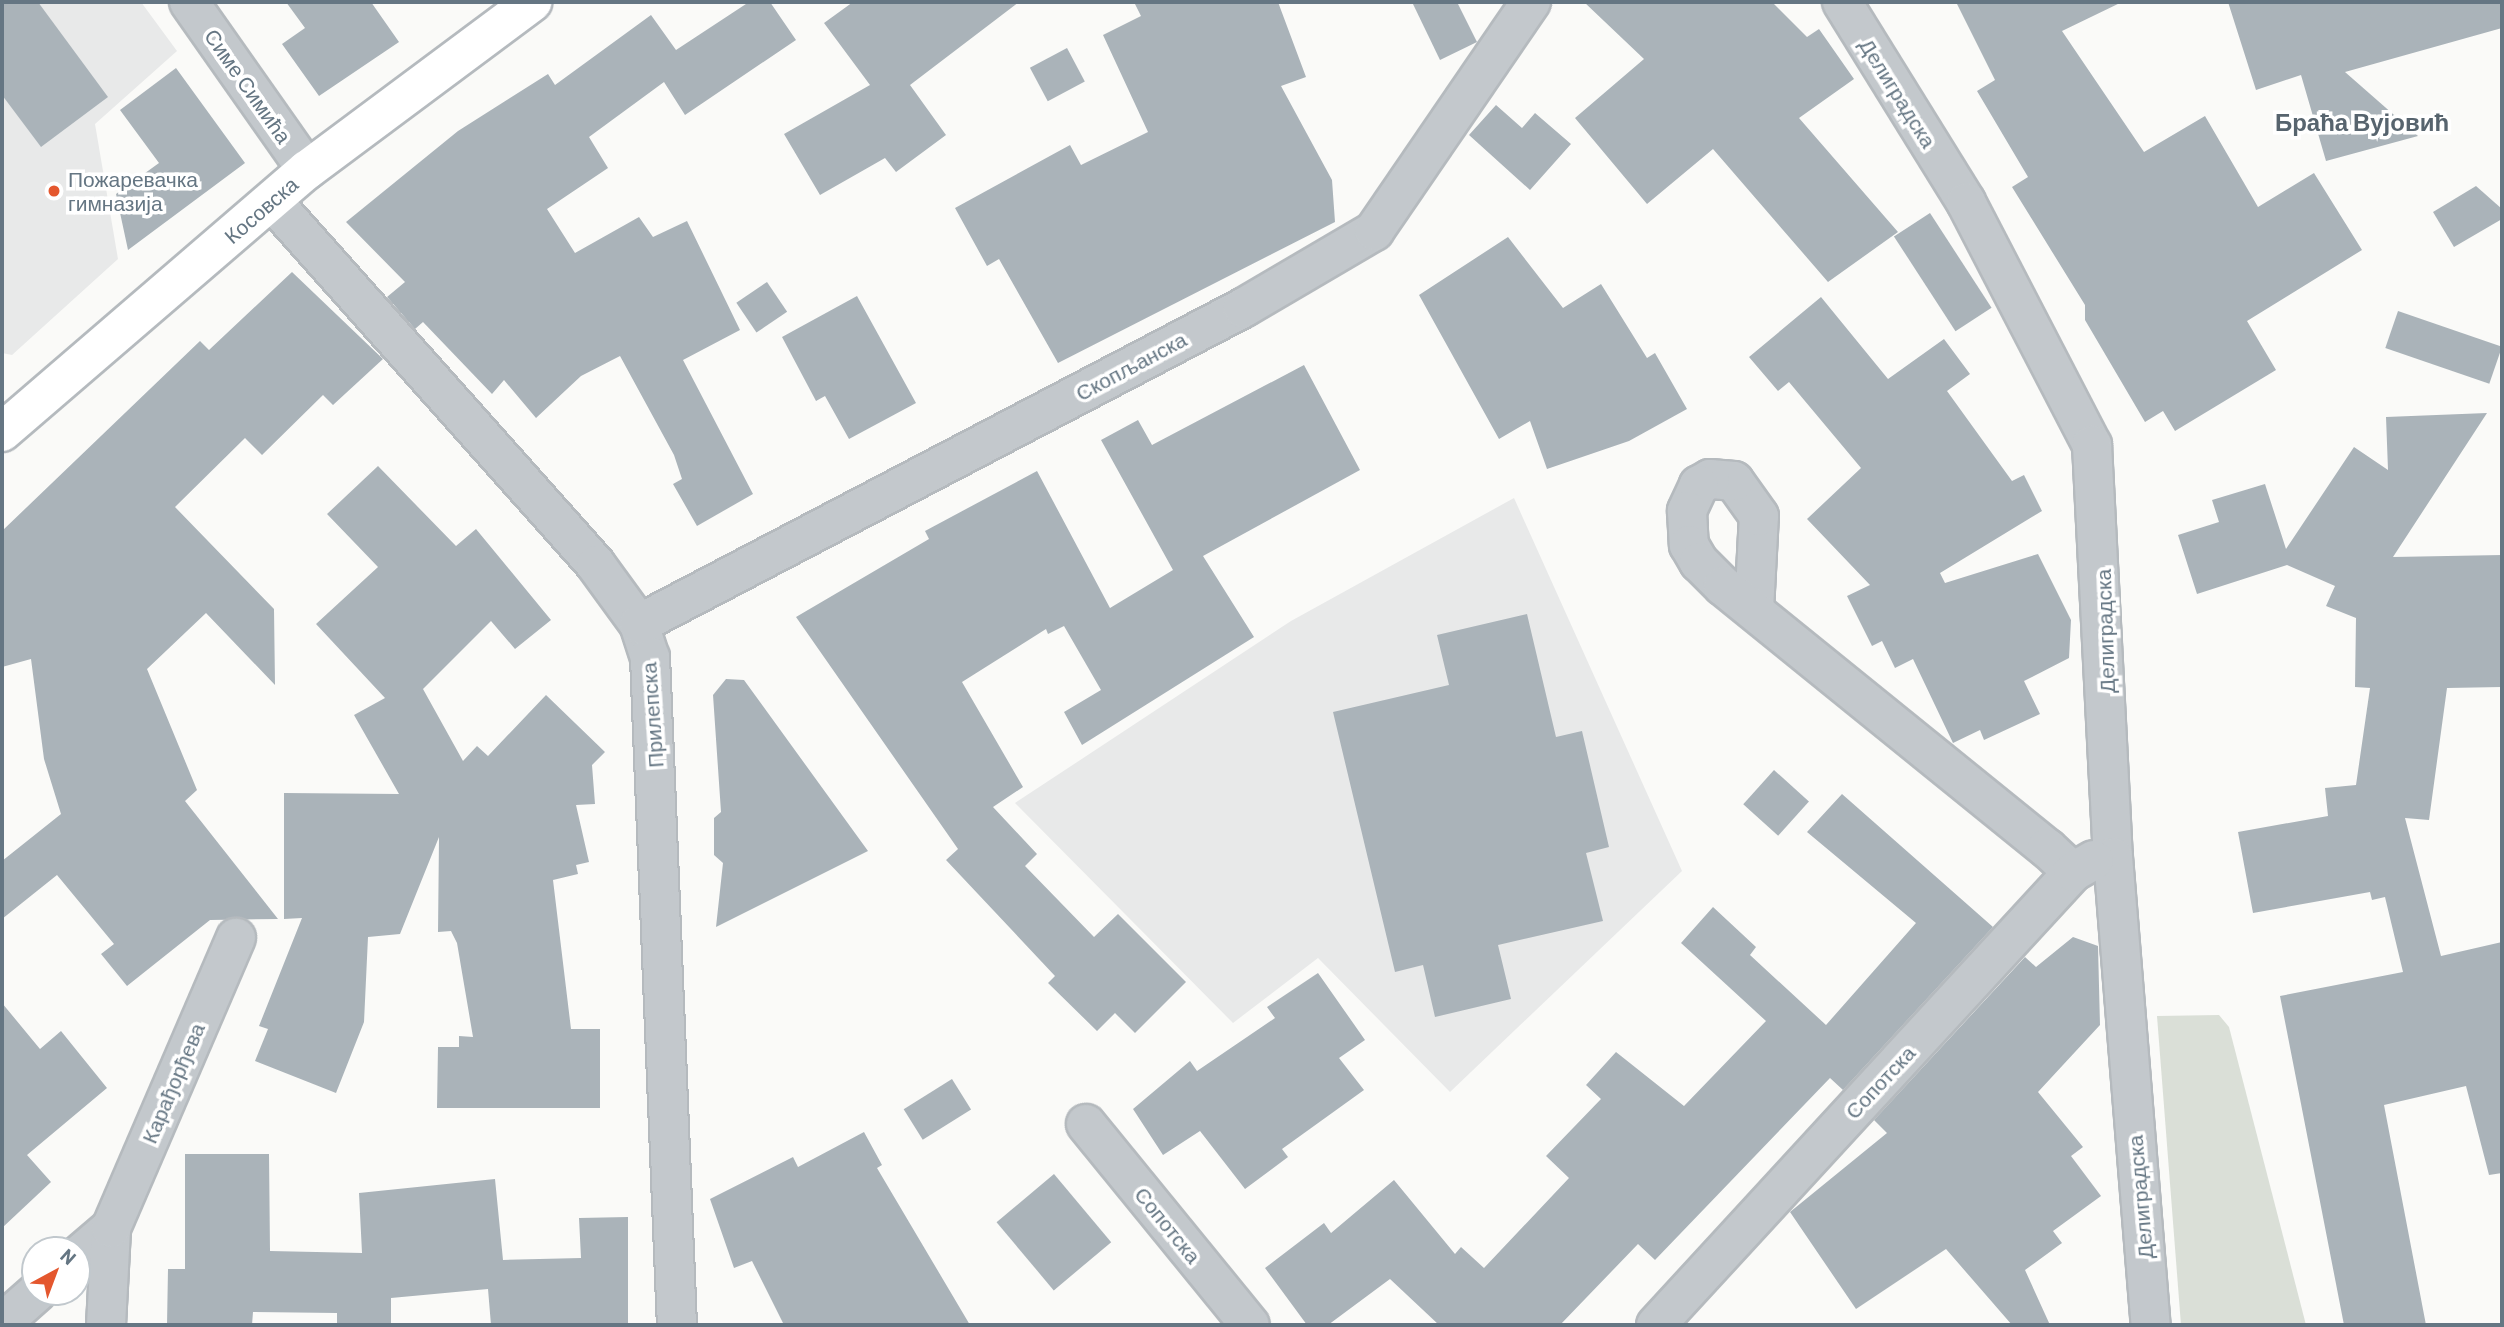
<!DOCTYPE html>
<html>
<head>
<meta charset="utf-8">
<style>
  body { margin:0 }
  #map { position:relative; width:2504px; height:1327px; overflow:hidden; background:#fafaf8; font-family:Barlow,sans-serif }
  div>[style] { position:absolute }
  [style*='--x'] { left:calc(var(--x)*1px); top:calc(var(--y)*1px); width:calc(var(--w)*1px); rotate:calc(var(--a)*1deg) }
  .built>* { inset:0; background:#e8e9e9 }
  .green>* { inset:0; background:#dadfd7 }
  .building>* { inset:0; background:#aab3b9; transform-origin:0 0 }
  .roads { filter:drop-shadow(2px 0 #b5babe) drop-shadow(-2px 0 #b5babe) drop-shadow(0 2px #b5babe) drop-shadow(0 -2px #b5babe) }
  .minor>* { height:38px; margin:-19px; padding:0 19px; transform-origin:19px; border-radius:19px; background:#c3c8cc }
  .major>* { height:38px; margin:-19px; padding:0 19px; transform-origin:19px; border-radius:19px; background:#fff }
  .dots>* { width:19px; height:19px; translate:-50% -50%; box-sizing:border-box; border:4px solid #fff; border-radius:50% }
  span { translate:-50% -50%; white-space:nowrap; text-align:center; line-height:1.15; -webkit-text-stroke:7px #fff; paint-order:stroke }
  .street-label { font-size:21px; color:#657683 }
  .poi-label { font-size:21px; color:#657683 }
  .left { translate:0 -50%; text-align:left }
  .quarter-label { font-size:24px; color:#57646e; font-weight:700 }
  .frame { position:absolute; inset:0; border:4px solid #657683; pointer-events:none }
  .north { position:absolute; left:21px; top:1236px; width:70px; height:70px; box-sizing:border-box; background:#fff; border:2px solid #c1c8cd; border-radius:50%; rotate:41deg; font-size:19px; font-weight:700; line-height:28px; text-align:center; color:#657683 }
  .north::after { content:''; display:block; margin:auto; width:24px; height:32px; background:#e4572e; clip-path:polygon(50% 0,100% 100%,50% 72%,0 100%) }
</style>
</head>
<body>
<div id="map">
  <div class="built">
    <div style="clip-path:polygon(2px 2px,141px 2px,177px 51px,95px 124px,118px 259px,12px 355px,2px 353px)"></div>
    <div style="clip-path:polygon(1514px 498px,1682px 871px,1450px 1092px,1318px 958px,1233px 1023px,1015px 803px,1291px 621px)"></div>
  </div>
  <div class="green">
    <div style="clip-path:polygon(2219px 1015px,2229px 1027px,2306px 1325px,2181px 1325px,2157px 1016px)"></div>
  </div>
  <div class="building">
    <div style="clip-path:polygon(2px 2px,38px 2px,108px 97px,41px 147px,2px 95px)"></div>
    <div style="clip-path:polygon(286px 2px,371px 2px,399px 42px,319px 96px,282px 44px,305px 28px)"></div>
    <div style="clip-path:polygon(749px 2px,770px 2px,796px 40px,685px 115px,664px 82px,589px 137px,608px 168px,547px 209px,575px 253px,639px 217px,653px 237px,687px 221px,740px 330px,683px 360px,753px 494px,697px 526px,673px 484px,682px 479px,674px 455px,620px 356px,581px 376px,536px 418px,504px 380px,492px 394px,423px 322px,415px 329px,387px 297px,405px 282px,346px 222px,458px 131px,548px 74px,555px 85px,651px 15px,676px 50px)"></div>
    <div style="clip-path:polygon(853px 2px,1019px 2px,910px 85px,946px 135px,896px 172px,885px 158px,820px 195px,784px 134px,870px 85px,824px 23px)"></div>
    <div style="clip-path:polygon(1134px 2px,1278px 2px,1306px 77px,1281px 86px,1332px 180px,1335px 222px,1058px 363px,999px 259px,987px 266px,955px 208px,1070px 145px,1081px 165px,1148px 132px,1103px 35px,1141px 16px)"></div>
    <div style="clip-path:polygon(1412px 2px,1457px 2px,1477px 42px,1440px 60px)"></div>
    <div style="clip-path:polygon(1584px 2px,1772px 2px,1807px 37px,1819px 29px,1854px 79px,1799px 118px,1898px 232px,1828px 282px,1713px 149px,1647px 204px,1575px 118px,1644px 59px)"></div>
    <div style="clip-path:polygon(1956px 2px,2122px 2px,2062px 31px,2144px 152px,2205px 116px,2258px 207px,2314px 173px,2362px 250px,2247px 321px,2276px 370px,2175px 431px,2163px 411px,2145px 422px,2085px 320px,2085px 305px,2012px 187px,2028px 177px,1977px 91px,1995px 80px)"></div>
    <div style="clip-path:polygon(2228px 2px,2502px 2px,2502px 28px,2345px 72px,2418px 136px,2326px 161px,2301px 75px,2256px 90px)"></div>
    <div style="left:1067px;top:48px;width:38px;height:42px;rotate:62deg"></div>
    <div style="clip-path:polygon(176px 68px,245px 163px,128px 250px,116px 194px,159px 163px,120px 110px)"></div>
    <div style="clip-path:polygon(1496px 105px,1522px 128px,1535px 113px,1571px 144px,1530px 190px,1469px 135px)"></div>
    <div style="clip-path:polygon(2476px 186px,2502px 209px,2502px 219px,2454px 247px,2433px 212px)"></div>
    <div style="left:1930px;top:213px;width:113px;height:43px;rotate:57deg"></div>
    <div style="clip-path:polygon(1508px 237px,1563px 308px,1601px 284px,1647px 358px,1655px 353px,1687px 409px,1629px 441px,1547px 469px,1530px 421px,1499px 439px,1419px 295px)"></div>
    <div style="clip-path:polygon(292px 272px,383px 359px,333px 405px,323px 395px,262px 455px,245px 438px,175px 507px,274px 609px,275px 685px,206px 613px,147px 669px,197px 790px,185px 801px,278px 919px,210px 920px,127px 986px,101px 954px,114px 944px,57px 875px,2px 919px,2px 861px,61px 814px,44px 759px,31px 659px,2px 667px,2px 531px,200px 341px,209px 350px)"></div>
    <div style="left:767px;top:282px;width:36px;height:37px;rotate:56deg"></div>
    <div style="clip-path:polygon(857px 296px,916px 403px,849px 439px,825px 396px,816px 401px,782px 337px)"></div>
    <div style="clip-path:polygon(1821px 297px,1888px 379px,1944px 339px,1970px 374px,1947px 391px,2012px 481px,2024px 475px,2042px 511px,1940px 573px,1945px 583px,2038px 554px,2071px 620px,2069px 658px,2024px 681px,2040px 714px,1984px 740px,1980px 730px,1953px 743px,1913px 659px,1895px 668px,1882px 641px,1872px 646px,1847px 596px,1870px 585px,1807px 519px,1861px 468px,1789px 382px,1778px 391px,1749px 357px)"></div>
    <div style="left:2398px;top:311px;width:110px;height:39px;rotate:19deg"></div>
    <div style="clip-path:polygon(1304px 365px,1360px 470px,1203px 556px,1254px 637px,1082px 745px,1064px 712px,1101px 690px,1064px 626px,1048px 634px,1046px 629px,962px 682px,1023px 787px,993px 807px,1037px 854px,1025px 866px,1094px 937px,1118px 914px,1186px 982px,1135px 1033px,1115px 1013px,1097px 1031px,1048px 983px,1055px 976px,946px 860px,958px 849px,796px 617px,929px 539px,925px 531px,1037px 471px,1110px 608px,1173px 570px,1101px 440px,1138px 420px,1152px 445px)"></div>
    <div style="clip-path:polygon(2487px 413px,2393px 557px,2502px 555px,2502px 687px,2447px 688px,2429px 820px,2405px 818px,2441px 956px,2502px 942px,2502px 1173px,2489px 1175px,2466px 1086px,2384px 1105px,2426px 1325px,2344px 1325px,2280px 996px,2403px 972px,2385px 897px,2372px 900px,2370px 892px,2253px 913px,2238px 832px,2328px 816px,2325px 788px,2356px 785px,2370px 688px,2355px 687px,2356px 618px,2326px 606px,2335px 586px,2287px 565px,2197px 594px,2178px 535px,2219px 522px,2212px 500px,2265px 484px,2286px 549px,2354px 447px,2388px 470px,2386px 417px)"></div>
    <div style="clip-path:polygon(378px 466px,456px 546px,476px 529px,551px 620px,515px 649px,491px 621px,423px 689px,463px 761px,477px 746px,488px 756px,546px 695px,605px 752px,592px 765px,595px 804px,576px 805px,589px 862px,576px 865px,578px 874px,553px 880px,571px 1029px,600px 1029px,600px 1108px,437px 1108px,438px 1047px,459px 1047px,459px 1036px,473px 1037px,457px 943px,451px 931px,438px 932px,439px 837px,400px 934px,368px 937px,364px 1022px,336px 1093px,255px 1061px,268px 1029px,259px 1026px,302px 918px,284px 919px,284px 793px,399px 794px,354px 715px,385px 698px,316px 624px,378px 567px,327px 514px)"></div>
    <div style="clip-path:polygon(1527px 614px,1556px 737px,1582px 731px,1609px 847px,1586px 853px,1603px 921px,1498px 945px,1511px 999px,1435px 1017px,1423px 965px,1395px 972px,1333px 712px,1449px 685px,1437px 635px)"></div>
    <div style="clip-path:polygon(726px 679px,744px 680px,868px 851px,716px 927px,723px 863px,714px 855px,714px 818px,721px 812px,713px 695px)"></div>
    <div style="left:1774px;top:770px;width:47px;height:46px;rotate:42deg"></div>
    <div style="clip-path:polygon(1842px 794px,1993px 927px,1843px 1090px,1830px 1078px,1655px 1260px,1638px 1244px,1560px 1325px,1439px 1325px,1390px 1279px,1328px 1325px,1307px 1325px,1265px 1268px,1324px 1223px,1331px 1233px,1394px 1180px,1455px 1254px,1461px 1247px,1484px 1268px,1569px 1178px,1546px 1156px,1601px 1099px,1586px 1085px,1616px 1052px,1684px 1106px,1766px 1021px,1681px 943px,1713px 907px,1756px 947px,1750px 955px,1826px 1025px,1916px 923px,1807px 832px)"></div>
    <div style="clip-path:polygon(2073px 937px,2098px 946px,2100px 1025px,2038px 1092px,2083px 1147px,2071px 1156px,2101px 1196px,2053px 1231px,2062px 1243px,2025px 1270px,2050px 1325px,2012px 1325px,1946px 1249px,1856px 1309px,1790px 1212px,1887px 1133px,1874px 1120px,2025px 957px,2036px 967px)"></div>
    <div style="clip-path:polygon(1318px 973px,1365px 1040px,1339px 1058px,1364px 1090px,1282px 1149px,1288px 1157px,1245px 1189px,1200px 1131px,1163px 1155px,1133px 1109px,1190px 1061px,1197px 1071px,1275px 1018px,1267px 1007px)"></div>
    <div style="clip-path:polygon(2px 1003px,40px 1049px,61px 1031px,107px 1088px,27px 1155px,51px 1182px,2px 1228px)"></div>
    <div style="left:952px;top:1079px;width:36px;height:57px;rotate:58deg"></div>
    <div style="clip-path:polygon(864px 1132px,882px 1165px,877px 1168px,970px 1325px,784px 1325px,752px 1261px,734px 1268px,710px 1199px,793px 1157px,798px 1167px)"></div>
    <div style="clip-path:polygon(185px 1154px,269px 1154px,270px 1251px,362px 1253px,359px 1193px,495px 1179px,503px 1260px,581px 1258px,579px 1218px,628px 1217px,628px 1325px,491px 1325px,488px 1289px,391px 1298px,391px 1325px,337px 1325px,337px 1313px,253px 1312px,252px 1325px,167px 1325px,168px 1269px,185px 1269px)"></div>
    <div style="left:1054px;top:1174px;width:89px;height:75px;rotate:50deg"></div>
  </div>
  <div class="roads">
    <div class="minor">
      <div style="--x:189;--y:2;--w:205;--a:54.9"></div>
      <div style="--x:1842;--y:2;--w:235;--a:58.2"></div>
      <div style="--x:1966;--y:202;--w:274;--a:62.6"></div>
      <div style="--x:2092;--y:445;--w:413;--a:87.1"></div>
      <div style="--x:2113;--y:857;--w:470;--a:85.4"></div>
      <div style="--x:272;--y:201;--w:487;--a:48.3"></div>
      <div style="--x:596;--y:565;--w:73;--a:53.9"></div>
      <div style="--x:639;--y:624;--w:35;--a:72"></div>
      <div style="--x:650;--y:657;--w:669;--a:87.69"></div>
      <div style="--x:1754;--y:610;--w:94;--a:-87"></div>
      <div style="--x:1759;--y:516;--w:43;--a:-125.5"></div>
      <div style="--x:1734;--y:481;--w:24;--a:-175"></div>
      <div style="--x:1710;--y:479;--w:13;--a:151"></div>
      <div style="--x:1699;--y:485;--w:29;--a:115"></div>
      <div style="--x:1687;--y:511;--w:34;--a:87"></div>
      <div style="--x:1689;--y:545;--w:20;--a:60"></div>
      <div style="--x:1699;--y:562;--w:34;--a:45"></div>
      <div style="--x:1723;--y:586;--w:417;--a:39"></div>
      <div style="--x:2047;--y:848;--w:35;--a:43"></div>
      <div style="--x:639;--y:624;--w:682;--a:-27.62"></div>
      <div style="--x:1243;--y:308;--w:152;--a:-30.4"></div>
      <div style="--x:1374;--y:231;--w:278;--a:-55.6"></div>
      <div style="--x:1086;--y:1124;--w:259;--a:50.8"></div>
      <div style="--x:77;--y:1257;--w:45;--a:-40.5"></div>
      <div style="--x:2;--y:1323;--w:47;--a:-41.5"></div>
      <div style="--x:106;--y:1325;--w:97;--a:-87"></div>
      <div style="--x:111;--y:1228;--w:316;--a:-66.7"></div>
      <div style="--x:1656;--y:1325;--w:616;--a:-47.37"></div>
      <div style="--x:2073;--y:872;--w:24;--a:-30"></div>
    </div>
    <div class="major">
      <div style="--x:2;--y:432;--w:402;--a:-40.7"></div>
      <div style="--x:307;--y:170;--w:281;--a:-36.7"></div>
    </div>
  </div>
  <div class="dots">
    <div style="left:54px;top:191px;background:#e4572e"></div>
  </div>
  <div class="street-label">
    <span style="left:248px;top:86px;rotate:55deg">Симе Симића</span>
    <span style="left:1898px;top:93px;rotate:58deg">Делиградска</span>
    <span style="left:261px;top:210px;rotate:-41deg">Косовска</span>
    <span style="left:1131px;top:366px;rotate:-28deg">Скопљанска</span>
    <span style="left:2105px;top:631px;rotate:-92deg">Делиградска</span>
    <span style="left:652px;top:715px;rotate:-94deg">Прилепска</span>
    <span style="left:1880px;top:1082px;rotate:-47deg">Сопотска</span>
    <span style="left:173px;top:1083px;rotate:-67deg">Карађорђева</span>
    <span style="left:2140px;top:1197px;rotate:-95deg">Делиградска</span>
    <span style="left:1168px;top:1225px;rotate:51deg">Сопотска</span>
  </div>
  <div class="poi-label">
    <span class="left" style="left:68px;top:191px">Пожаревачка<br>гимназија</span>
  </div>
  <div class="quarter-label">
    <span style="left:2362px;top:122px">Браћа Вујовић</span>
  </div>
  <div class="frame"></div>
  <div class="north">N</div>
</div>
</body>
</html>
